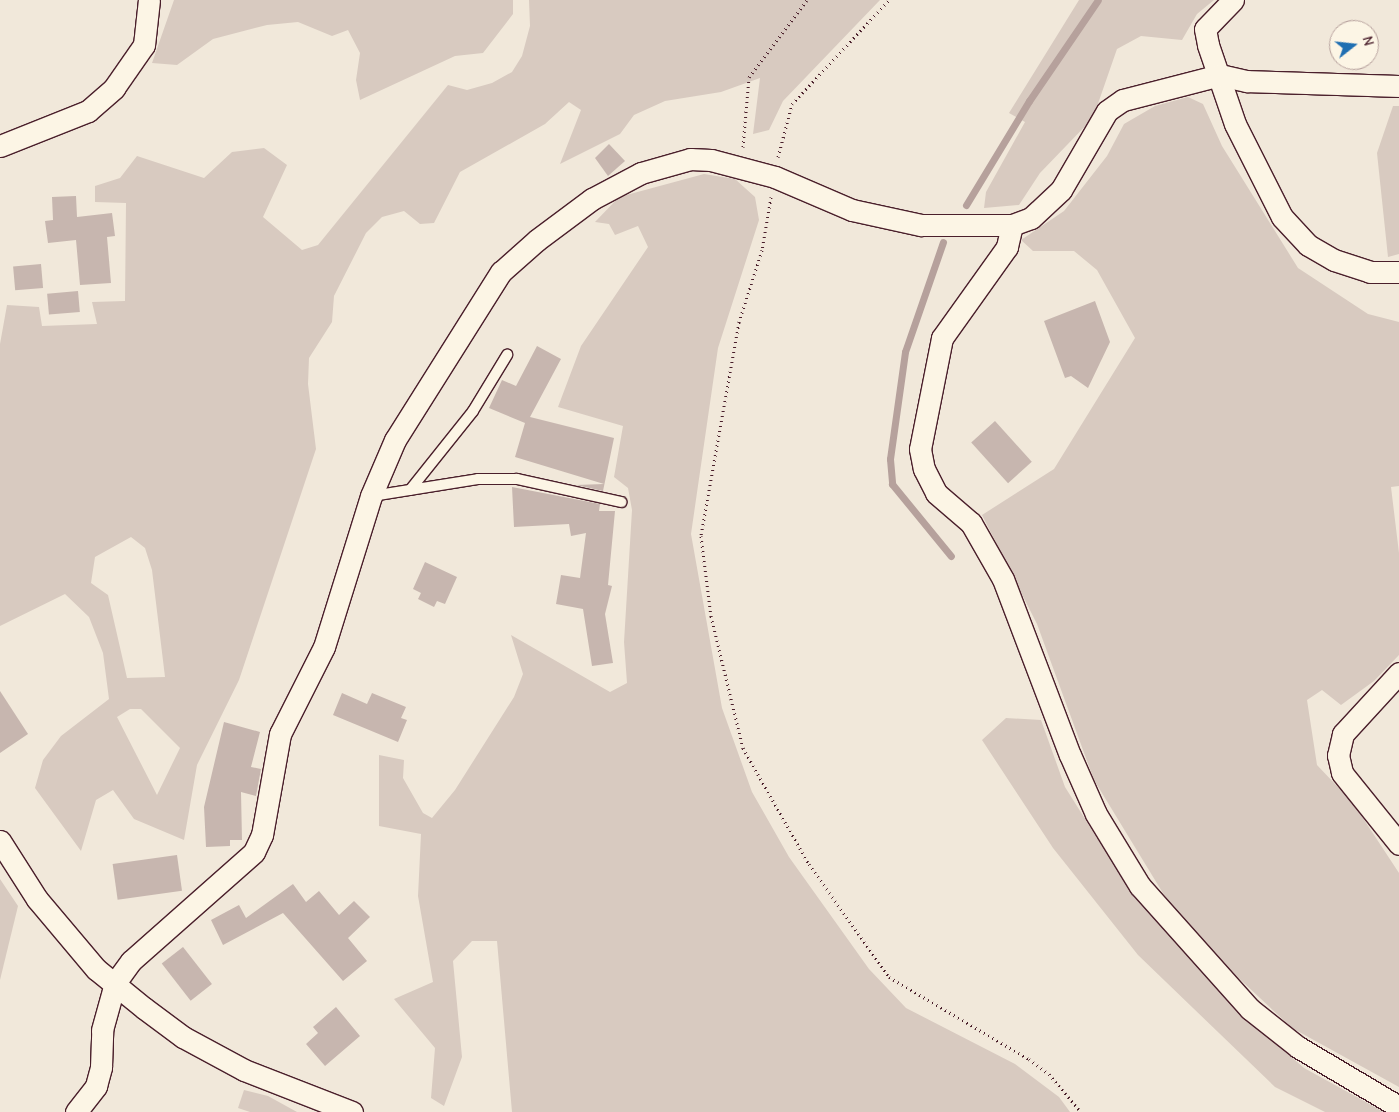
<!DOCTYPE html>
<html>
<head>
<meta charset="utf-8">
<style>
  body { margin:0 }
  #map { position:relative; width:1399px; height:1112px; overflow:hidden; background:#f1e8da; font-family:"Comic Neue",sans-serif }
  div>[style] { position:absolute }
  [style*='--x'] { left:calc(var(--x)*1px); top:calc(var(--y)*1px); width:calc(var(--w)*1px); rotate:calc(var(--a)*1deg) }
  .green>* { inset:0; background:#d8cac0 }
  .stream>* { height:7px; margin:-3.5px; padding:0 3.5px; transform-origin:3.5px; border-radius:3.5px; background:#b6a19c }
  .building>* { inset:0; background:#c7b6af; transform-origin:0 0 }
  .path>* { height:3px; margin-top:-1.5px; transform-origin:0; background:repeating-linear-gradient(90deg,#4a1f2b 0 1px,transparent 0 5px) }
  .roads { filter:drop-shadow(1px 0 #4a1f2b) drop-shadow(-1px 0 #4a1f2b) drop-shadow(0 1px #4a1f2b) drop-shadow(0 -1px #4a1f2b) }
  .lane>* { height:10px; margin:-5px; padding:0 5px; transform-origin:5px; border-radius:5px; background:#fcf5e5 }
  .street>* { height:21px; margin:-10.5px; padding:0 10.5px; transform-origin:10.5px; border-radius:10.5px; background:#fcf5e5 }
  span { translate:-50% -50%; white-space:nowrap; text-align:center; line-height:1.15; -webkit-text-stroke:4px #fcf5e5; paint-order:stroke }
  .north { position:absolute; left:1329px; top:20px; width:50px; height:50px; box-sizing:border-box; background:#fcf5e5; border:1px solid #b59f9b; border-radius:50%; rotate:74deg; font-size:14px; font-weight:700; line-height:20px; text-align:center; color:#4a1f2b }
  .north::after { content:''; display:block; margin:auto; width:18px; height:22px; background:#1f6fb2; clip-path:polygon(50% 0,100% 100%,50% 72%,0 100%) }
</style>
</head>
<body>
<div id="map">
  <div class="green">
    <div style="clip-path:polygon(174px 0,513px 0,513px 14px,483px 53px,455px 56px,360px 100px,356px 80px,360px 53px,348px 30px,332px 36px,298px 22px,267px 25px,213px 39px,177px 65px,152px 63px)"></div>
    <div style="clip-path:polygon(evenodd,529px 0,880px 0,783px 101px,769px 130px,753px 134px,760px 78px,721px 92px,665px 101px,634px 115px,620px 134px,560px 164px,581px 110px,569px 102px,545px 124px,460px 172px,434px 223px,420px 224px,404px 211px,382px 217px,366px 233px,334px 296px,332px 322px,309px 358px,308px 384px,316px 449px,239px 680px,197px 765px,184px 840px,134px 819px,113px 790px,96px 800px,81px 851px,35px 788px,43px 760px,61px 736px,109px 699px,103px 653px,89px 617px,65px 594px,0 626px,0 344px,7px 305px,39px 307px,42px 326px,97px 324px,92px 302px,125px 301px,126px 203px,95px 202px,95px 186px,120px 178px,137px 156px,204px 178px,232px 152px,264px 148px,287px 165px,263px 217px,302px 250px,318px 245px,448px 85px,467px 90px,492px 83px,512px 72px,522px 56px,530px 26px,529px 0,131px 537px,145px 548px,152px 570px,165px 677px,127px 678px,108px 595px,91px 583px,95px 557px,131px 537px,529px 0,130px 709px,141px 709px,180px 748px,157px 795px,117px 717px,130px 709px)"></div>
    <div style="clip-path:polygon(1079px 0,1214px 0,1197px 14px,1182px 40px,1141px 36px,1117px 49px,1093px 118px,1040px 173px,1019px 205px,984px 208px,986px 192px,1025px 122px,1009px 113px)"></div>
    <div style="clip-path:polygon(1188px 97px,1203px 104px,1222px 146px,1298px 268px,1368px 314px,1399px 322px,1399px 486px,1391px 487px,1399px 553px,1399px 655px,1374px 681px,1341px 705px,1322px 690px,1307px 700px,1317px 765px,1353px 803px,1399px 873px,1399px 1087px,1292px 1028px,1183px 926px,1094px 780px,1037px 624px,982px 515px,1054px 469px,1135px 338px,1097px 270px,1074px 251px,1033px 251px,1021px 240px,1064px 211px,1107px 156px,1124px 124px,1155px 106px)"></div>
    <div style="clip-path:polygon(1393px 106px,1399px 106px,1399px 254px,1388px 257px,1377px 153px)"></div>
    <div style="clip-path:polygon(704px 174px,735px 179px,755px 197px,759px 220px,718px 348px,691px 534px,722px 708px,752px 792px,789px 857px,869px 969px,906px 1008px,1015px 1064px,1059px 1097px,1070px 1112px,512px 1112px,497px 941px,472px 941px,453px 961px,462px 1057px,444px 1106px,431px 1098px,435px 1048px,394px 999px,433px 982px,418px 896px,421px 834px,379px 826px,379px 755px,404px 760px,403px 778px,423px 813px,432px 818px,455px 790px,514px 697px,523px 674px,511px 635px,610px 692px,627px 683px,624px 642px,632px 510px,628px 488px,614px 477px,623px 426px,558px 407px,581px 346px,648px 247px,638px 226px,615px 235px,609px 224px,595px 222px,619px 197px)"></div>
    <div style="clip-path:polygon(1006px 718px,1041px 720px,1065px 787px,1097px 838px,1153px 914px,1248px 1019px,1304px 1068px,1384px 1112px,1325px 1112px,1275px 1087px,1138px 955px,1053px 848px,982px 740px)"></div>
    <div style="clip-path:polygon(0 879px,18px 906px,0 980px)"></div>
    <div style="clip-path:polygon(244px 1090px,268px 1096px,297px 1112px,250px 1112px,238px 1108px)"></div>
  </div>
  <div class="stream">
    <div style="--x:966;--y:205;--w:122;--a:-58.8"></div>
    <div style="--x:1029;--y:101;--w:122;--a:-55.7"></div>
    <div style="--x:943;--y:242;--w:116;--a:109.1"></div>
    <div style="--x:905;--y:352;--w:108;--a:98"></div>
    <div style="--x:890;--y:459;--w:25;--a:85"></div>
    <div style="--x:892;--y:484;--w:93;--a:50.7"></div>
  </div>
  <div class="building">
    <div style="clip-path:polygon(609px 144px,625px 161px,608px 176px,595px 158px)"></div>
    <div style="clip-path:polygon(76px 196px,77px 217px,112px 213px,115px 236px,107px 237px,111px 283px,80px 285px,76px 240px,48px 243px,45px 221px,53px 220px,52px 197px)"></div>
    <div style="left:41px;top:264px;width:24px;height:28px;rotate:85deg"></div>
    <div style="left:78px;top:291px;width:21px;height:31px;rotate:85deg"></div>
    <div style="clip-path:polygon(1095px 301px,1110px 342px,1088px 388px,1071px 376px,1065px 378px,1044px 321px)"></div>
    <div style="clip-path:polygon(537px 346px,561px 359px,530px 417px,614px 438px,603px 491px,576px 485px,604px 484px,515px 457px,525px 423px,489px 408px,502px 380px,516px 386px)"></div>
    <div style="left:995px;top:421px;width:55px;height:32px;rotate:48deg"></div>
    <div style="clip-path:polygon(512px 487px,600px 504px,599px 511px,615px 511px,608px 585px,612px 586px,605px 614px,613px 663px,592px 666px,583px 609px,556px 604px,561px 575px,580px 578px,586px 533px,571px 536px,569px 524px,514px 527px)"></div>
    <div style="clip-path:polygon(425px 562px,457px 577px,445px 604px,437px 601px,434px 607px,418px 599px,421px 593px,413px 589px)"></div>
    <div style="clip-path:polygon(0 691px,28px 734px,0 753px)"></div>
    <div style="clip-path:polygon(342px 693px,367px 704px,372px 693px,406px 707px,401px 718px,407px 720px,398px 742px,333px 715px)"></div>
    <div style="clip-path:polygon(224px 722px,260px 732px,251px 767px,261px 769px,256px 796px,241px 792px,242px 840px,230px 840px,230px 846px,206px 847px,204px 807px)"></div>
    <div style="left:177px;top:855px;width:36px;height:65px;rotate:82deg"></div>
    <div style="clip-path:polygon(293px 884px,306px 902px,319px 891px,339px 915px,354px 901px,370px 917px,348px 938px,367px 961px,343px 981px,283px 913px,223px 945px,211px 920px,239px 905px,246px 918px)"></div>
    <div style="left:183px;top:947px;width:47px;height:27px;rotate:52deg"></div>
    <div style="clip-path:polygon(336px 1007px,360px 1036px,325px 1066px,306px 1044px,318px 1033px,313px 1027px)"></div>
  </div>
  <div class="path">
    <div style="--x:743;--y:147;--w:70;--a:-85.1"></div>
    <div style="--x:749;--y:77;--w:96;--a:-53"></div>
    <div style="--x:778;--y:157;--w:55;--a:-75.2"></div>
    <div style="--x:792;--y:104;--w:142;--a:-47"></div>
    <div style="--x:771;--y:197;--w:54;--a:99.6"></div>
    <div style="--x:762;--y:250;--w:76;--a:107.7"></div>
    <div style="--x:739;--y:322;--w:217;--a:100.1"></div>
    <div style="--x:701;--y:536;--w:81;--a:82.9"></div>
    <div style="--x:711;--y:616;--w:136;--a:76.4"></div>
    <div style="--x:743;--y:748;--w:133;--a:60.4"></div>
    <div style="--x:809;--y:864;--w:138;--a:54.7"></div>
    <div style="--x:889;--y:977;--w:162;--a:30.4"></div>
    <div style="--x:1029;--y:1059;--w:25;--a:37"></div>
    <div style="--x:1049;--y:1074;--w:50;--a:49.9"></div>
  </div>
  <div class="roads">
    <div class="lane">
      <div style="--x:410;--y:490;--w:101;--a:-51.4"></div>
      <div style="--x:473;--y:411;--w:66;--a:-58.7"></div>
      <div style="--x:372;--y:496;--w:107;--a:-9.1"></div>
      <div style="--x:478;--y:479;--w:39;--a:0"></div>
      <div style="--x:517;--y:479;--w:107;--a:12.5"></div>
    </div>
    <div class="street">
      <div style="--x:1233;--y:0;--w:40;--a:134"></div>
      <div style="--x:1205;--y:29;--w:16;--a:79"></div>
      <div style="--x:1208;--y:45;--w:83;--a:71.1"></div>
      <div style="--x:1235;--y:124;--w:104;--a:63.2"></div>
      <div style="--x:1282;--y:217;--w:38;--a:47"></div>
      <div style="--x:1308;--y:245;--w:30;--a:30"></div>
      <div style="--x:1334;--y:260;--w:38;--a:18"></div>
      <div style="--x:1370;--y:272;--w:29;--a:0"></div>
      <div style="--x:0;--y:146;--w:95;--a:-21.7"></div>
      <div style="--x:88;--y:111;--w:35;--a:-41"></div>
      <div style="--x:114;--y:88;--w:52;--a:-55.1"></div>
      <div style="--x:144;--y:45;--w:45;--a:-83.7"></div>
      <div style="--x:1012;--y:225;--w:23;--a:103"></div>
      <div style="--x:1007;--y:247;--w:112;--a:125.5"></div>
      <div style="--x:942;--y:338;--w:113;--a:101.2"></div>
      <div style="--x:920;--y:449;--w:20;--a:79"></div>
      <div style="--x:924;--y:469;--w:27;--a:63"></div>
      <div style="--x:936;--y:493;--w:46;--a:40.6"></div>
      <div style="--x:971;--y:523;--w:64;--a:60.3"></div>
      <div style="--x:1003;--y:579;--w:188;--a:69.2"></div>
      <div style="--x:1070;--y:755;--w:64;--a:66.2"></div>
      <div style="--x:1096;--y:814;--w:84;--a:58.6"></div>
      <div style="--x:1140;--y:886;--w:165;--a:48.2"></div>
      <div style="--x:1250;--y:1009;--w:61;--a:38.4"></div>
      <div style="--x:1298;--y:1047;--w:117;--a:30.7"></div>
      <div style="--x:1399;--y:673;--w:83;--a:132.6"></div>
      <div style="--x:1343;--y:734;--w:22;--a:103"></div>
      <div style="--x:1338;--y:755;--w:18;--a:77"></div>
      <div style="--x:1342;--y:773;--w:91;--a:51.2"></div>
      <div style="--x:0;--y:841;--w:69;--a:57.5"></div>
      <div style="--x:37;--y:899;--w:92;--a:49.9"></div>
      <div style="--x:96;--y:969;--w:62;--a:39.1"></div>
      <div style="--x:144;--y:1008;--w:49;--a:36.6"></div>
      <div style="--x:183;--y:1037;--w:69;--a:28.4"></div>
      <div style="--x:244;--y:1070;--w:116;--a:21.3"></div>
      <div style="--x:76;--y:1112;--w:33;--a:-52"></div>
      <div style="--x:96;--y:1086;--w:20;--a:-75"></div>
      <div style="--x:101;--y:1067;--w:37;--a:-88"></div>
      <div style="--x:102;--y:1030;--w:49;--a:-74.5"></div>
      <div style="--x:115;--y:983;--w:27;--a:-54"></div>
      <div style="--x:131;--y:961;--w:164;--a:-41.5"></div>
      <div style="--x:254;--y:852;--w:19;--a:-65"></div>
      <div style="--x:262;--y:835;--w:103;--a:-79.9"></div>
      <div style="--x:280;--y:734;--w:97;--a:-63.2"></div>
      <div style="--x:324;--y:647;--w:158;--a:-72.7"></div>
      <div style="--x:371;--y:496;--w:61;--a:-66.8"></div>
      <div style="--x:395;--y:440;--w:199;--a:-57.8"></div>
      <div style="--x:501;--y:272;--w:48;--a:-41.6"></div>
      <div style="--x:537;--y:240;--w:69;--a:-36.7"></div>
      <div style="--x:592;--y:199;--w:55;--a:-28"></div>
      <div style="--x:641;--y:173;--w:51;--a:-15.9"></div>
      <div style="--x:690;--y:159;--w:21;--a:3"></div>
      <div style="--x:711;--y:160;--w:66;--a:14.9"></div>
      <div style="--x:775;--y:177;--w:84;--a:23.2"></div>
      <div style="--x:852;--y:210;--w:71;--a:12.3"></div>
      <div style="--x:921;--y:225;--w:91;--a:0"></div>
      <div style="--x:1012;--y:225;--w:20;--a:-20"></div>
      <div style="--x:1031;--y:218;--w:41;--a:-43"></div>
      <div style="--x:1061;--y:190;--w:91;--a:-59.8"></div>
      <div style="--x:1107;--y:111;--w:19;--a:-35"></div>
      <div style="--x:1123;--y:100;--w:100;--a:-14.5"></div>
      <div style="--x:1220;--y:75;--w:28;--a:13"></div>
      <div style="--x:1247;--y:81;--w:152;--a:1.9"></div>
    </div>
  </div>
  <div class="north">N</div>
</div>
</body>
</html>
